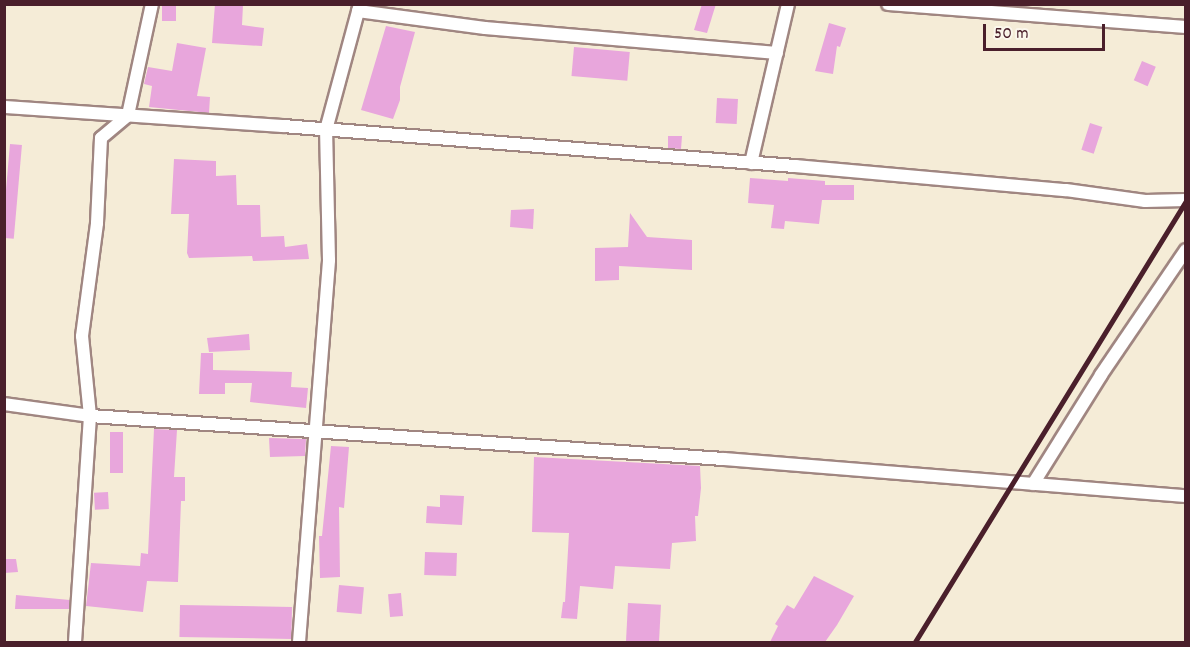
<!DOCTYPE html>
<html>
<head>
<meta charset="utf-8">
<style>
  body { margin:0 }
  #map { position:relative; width:1190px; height:647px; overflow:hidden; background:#f5ecd7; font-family:Dekko,sans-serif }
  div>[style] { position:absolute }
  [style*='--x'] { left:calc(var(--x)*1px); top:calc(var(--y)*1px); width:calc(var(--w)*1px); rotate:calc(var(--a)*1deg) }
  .building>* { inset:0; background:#e8a6dc; transform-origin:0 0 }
  .roads { filter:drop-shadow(2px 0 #a08681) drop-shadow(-2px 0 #a08681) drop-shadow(0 2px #a08681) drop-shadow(0 -2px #a08681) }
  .minor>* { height:12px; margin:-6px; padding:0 6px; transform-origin:6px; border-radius:6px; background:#fff }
  .rail>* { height:4.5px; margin:-2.25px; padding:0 2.25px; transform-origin:2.25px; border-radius:2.25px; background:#4a1f2b }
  span { translate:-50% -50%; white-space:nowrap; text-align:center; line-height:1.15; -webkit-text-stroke:5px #fbf7ec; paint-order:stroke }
  .frame { position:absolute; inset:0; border:6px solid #4a1f2b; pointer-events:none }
  .scale { position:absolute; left:983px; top:24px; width:122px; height:27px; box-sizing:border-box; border:3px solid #4a1f2b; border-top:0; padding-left:8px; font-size:18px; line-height:21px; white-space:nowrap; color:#4a1f2b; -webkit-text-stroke:4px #fbf7ec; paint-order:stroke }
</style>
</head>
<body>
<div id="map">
  <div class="building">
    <div style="left:162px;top:4px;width:14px;height:17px"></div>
    <div style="clip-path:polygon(215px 4px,243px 5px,242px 25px,264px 28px,262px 46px,212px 43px)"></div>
    <div style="clip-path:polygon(702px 4px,716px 4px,707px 33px,694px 30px)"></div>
    <div style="clip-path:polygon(829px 23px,846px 28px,840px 47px,837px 46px,833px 74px,815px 71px)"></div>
    <div style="clip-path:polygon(386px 26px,415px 32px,400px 87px,400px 100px,393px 119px,361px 110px)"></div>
    <div style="clip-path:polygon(177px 43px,206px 48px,197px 96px,210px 97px,209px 113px,149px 107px,152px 86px,144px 84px,148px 67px,172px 71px)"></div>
    <div style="left:574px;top:47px;width:56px;height:29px;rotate:5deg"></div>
    <div style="left:1142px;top:61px;width:15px;height:21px;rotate:23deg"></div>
    <div style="left:717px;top:98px;width:21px;height:25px;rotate:3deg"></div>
    <div style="left:1090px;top:123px;width:13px;height:28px;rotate:18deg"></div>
    <div style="clip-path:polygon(668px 136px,682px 136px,681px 149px,668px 148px)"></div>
    <div style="left:10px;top:144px;width:12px;height:94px;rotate:5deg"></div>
    <div style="clip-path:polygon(174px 159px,216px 161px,216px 176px,236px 175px,237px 205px,260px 205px,261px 237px,284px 236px,285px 247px,307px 244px,309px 259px,253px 261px,252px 256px,189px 258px,187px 253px,189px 214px,171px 214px)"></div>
    <div style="clip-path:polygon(750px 178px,788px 181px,788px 178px,825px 181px,825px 185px,854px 185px,854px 200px,822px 200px,819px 224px,785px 221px,784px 229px,771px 228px,774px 205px,748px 203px)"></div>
    <div style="clip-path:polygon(534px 209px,533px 229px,510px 227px,511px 210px)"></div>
    <div style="clip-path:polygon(630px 213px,647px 237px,692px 240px,692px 270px,619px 266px,619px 280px,595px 281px,595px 248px,628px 247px)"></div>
    <div style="clip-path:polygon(249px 334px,250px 350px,209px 352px,207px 338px)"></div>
    <div style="clip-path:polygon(201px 353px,213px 353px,213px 370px,292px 372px,291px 387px,308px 388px,306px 408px,250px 402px,252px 383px,225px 383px,225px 394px,199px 394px)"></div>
    <div style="clip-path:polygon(154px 429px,177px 430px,174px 477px,185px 477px,185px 501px,181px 501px,178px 582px,147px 581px,143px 612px,86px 606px,91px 563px,140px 566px,141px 553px,148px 554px)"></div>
    <div style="left:123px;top:432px;width:41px;height:13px;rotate:90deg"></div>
    <div style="clip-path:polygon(269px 438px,306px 439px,305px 456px,270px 457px)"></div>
    <div style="clip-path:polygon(331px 446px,349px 447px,344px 508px,339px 507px,340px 577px,320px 578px,319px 536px,322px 536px)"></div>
    <div style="clip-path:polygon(534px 457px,700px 466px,701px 488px,698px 516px,695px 516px,696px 541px,672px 543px,670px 569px,615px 566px,613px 589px,580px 586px,577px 619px,561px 618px,563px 602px,565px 602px,569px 533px,532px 532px)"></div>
    <div style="left:108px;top:492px;width:17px;height:14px;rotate:87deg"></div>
    <div style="clip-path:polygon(440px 495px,464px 496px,462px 525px,426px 523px,427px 506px,440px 507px)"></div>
    <div style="left:425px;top:552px;width:32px;height:23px;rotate:2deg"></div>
    <div style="clip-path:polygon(4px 559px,16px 559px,18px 572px,4px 573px)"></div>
    <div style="clip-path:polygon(814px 576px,854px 596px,837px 625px,825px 642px,770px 642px,778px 626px,775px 624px,787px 605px,794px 609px)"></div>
    <div style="left:339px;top:585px;width:25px;height:27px;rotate:5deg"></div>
    <div style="left:401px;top:593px;width:23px;height:13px;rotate:85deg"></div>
    <div style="clip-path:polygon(16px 595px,70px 600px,69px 609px,15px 609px)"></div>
    <div style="left:628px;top:603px;width:33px;height:39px;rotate:3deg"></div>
    <div style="left:180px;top:605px;width:112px;height:32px;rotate:1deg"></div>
  </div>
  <div class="roads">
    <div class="minor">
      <div style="--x:888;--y:4;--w:299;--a:4.4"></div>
      <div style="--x:358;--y:11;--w:128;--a:7.6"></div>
      <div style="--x:485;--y:28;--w:293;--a:4.9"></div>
      <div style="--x:4;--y:107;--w:280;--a:3.9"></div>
      <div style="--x:283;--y:126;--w:514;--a:4.47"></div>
      <div style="--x:795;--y:166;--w:272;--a:5.1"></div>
      <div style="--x:1066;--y:190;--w:80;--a:7.9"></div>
      <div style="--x:1145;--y:201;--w:41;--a:-1.4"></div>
      <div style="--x:751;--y:163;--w:163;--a:-76.9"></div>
      <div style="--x:4;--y:404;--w:87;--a:7.9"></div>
      <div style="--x:90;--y:416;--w:635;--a:3.88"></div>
      <div style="--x:724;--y:459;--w:463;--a:4.6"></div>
      <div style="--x:1033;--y:484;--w:128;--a:-58"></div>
      <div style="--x:1101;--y:375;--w:151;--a:-55.8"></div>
      <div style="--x:75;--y:642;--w:226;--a:-86.2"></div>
      <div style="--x:90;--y:416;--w:80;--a:-95.7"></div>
      <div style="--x:82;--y:336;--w:114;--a:-82.4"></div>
      <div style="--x:97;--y:223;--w:85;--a:-87.3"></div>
      <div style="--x:101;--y:138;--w:35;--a:-40"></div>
      <div style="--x:128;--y:115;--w:114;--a:-77.8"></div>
      <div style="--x:299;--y:642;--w:383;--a:-85.5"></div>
      <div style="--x:329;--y:260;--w:130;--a:-91.3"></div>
      <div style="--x:326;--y:130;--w:131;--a:-74.9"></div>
    </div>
  </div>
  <div class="rail">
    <div style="--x:915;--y:642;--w:518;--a:-58.43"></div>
  </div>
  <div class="frame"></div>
  <div class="scale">50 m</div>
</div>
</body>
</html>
